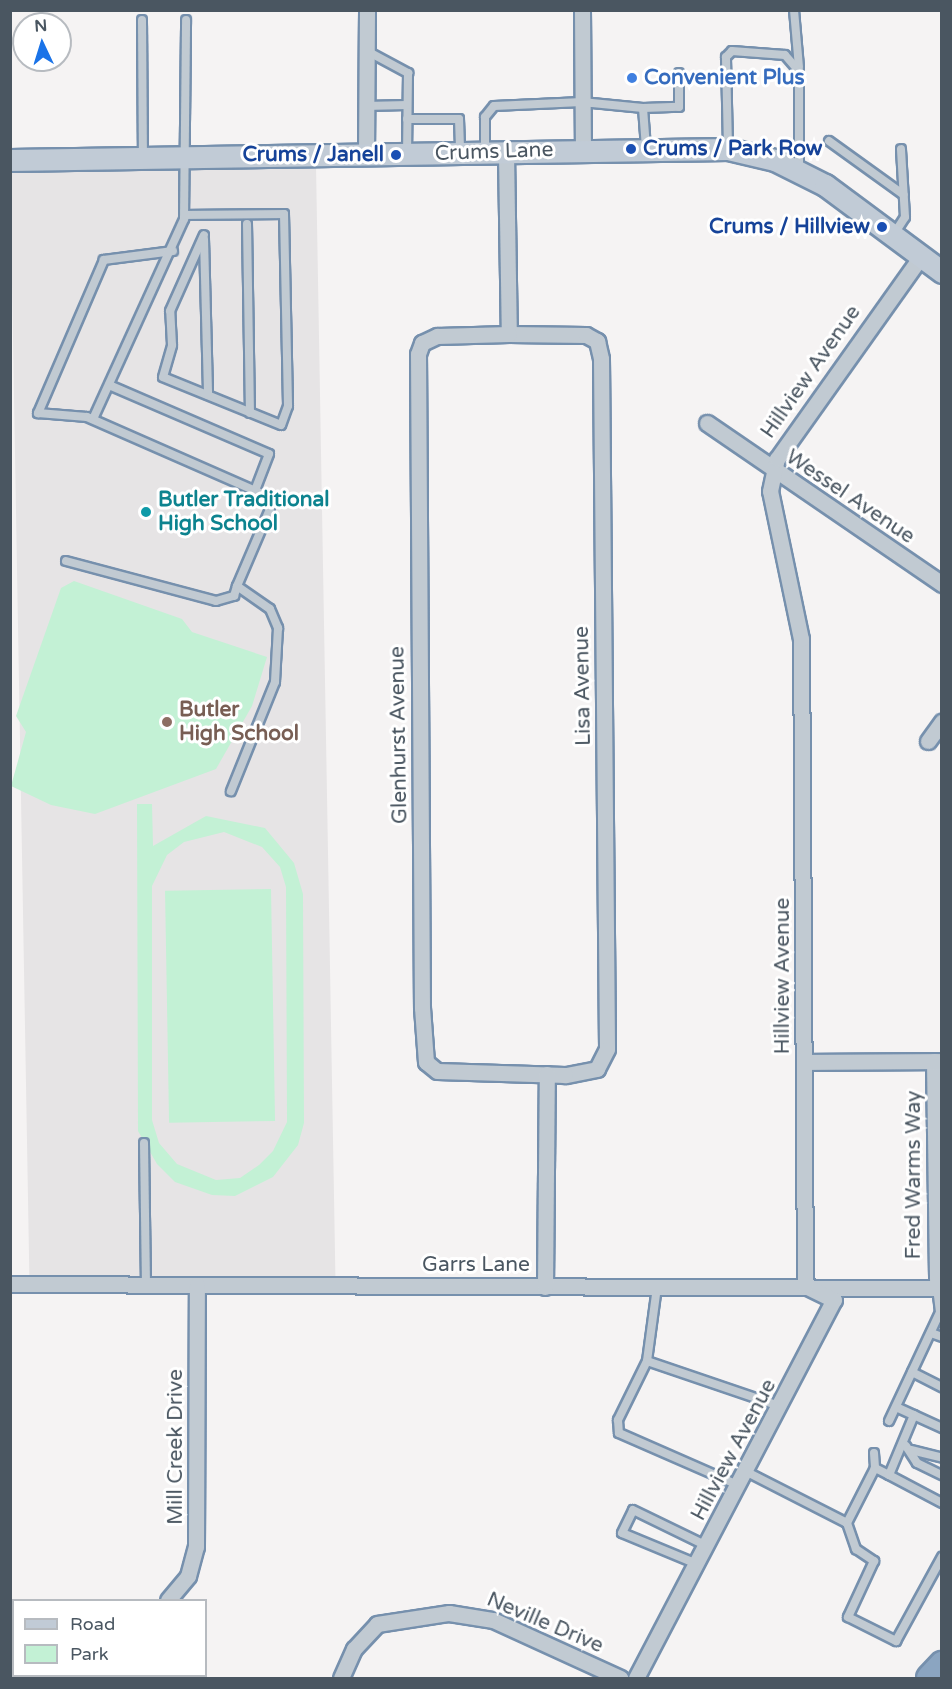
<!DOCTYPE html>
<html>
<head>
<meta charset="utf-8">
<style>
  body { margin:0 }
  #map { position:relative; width:952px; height:1689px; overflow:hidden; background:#f5f3f3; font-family:"Varela Round",sans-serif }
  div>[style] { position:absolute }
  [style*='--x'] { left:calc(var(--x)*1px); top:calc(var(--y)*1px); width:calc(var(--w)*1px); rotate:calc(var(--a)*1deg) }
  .education>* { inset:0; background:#e6e4e5; transform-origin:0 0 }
  .green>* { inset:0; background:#c3f1d5; transform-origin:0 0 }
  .roads { filter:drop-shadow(2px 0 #7690ad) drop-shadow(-2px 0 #7690ad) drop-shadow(0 2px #7690ad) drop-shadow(0 -2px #7690ad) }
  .service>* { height:8px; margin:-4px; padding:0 4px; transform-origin:4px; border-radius:4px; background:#c1cad2 }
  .minor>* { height:15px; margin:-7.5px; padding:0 7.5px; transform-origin:7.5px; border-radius:7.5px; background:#c1cad2 }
  .secondary>* { height:21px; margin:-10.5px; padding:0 10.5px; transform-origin:10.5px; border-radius:10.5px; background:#c1cbd6 }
  .motorway>* { height:27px; margin:-13.5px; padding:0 13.5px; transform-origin:13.5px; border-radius:13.5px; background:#8ba5c1 }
  .dots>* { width:16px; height:16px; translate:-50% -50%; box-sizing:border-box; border:3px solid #fff; border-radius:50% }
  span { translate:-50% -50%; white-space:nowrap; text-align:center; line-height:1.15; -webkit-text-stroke:6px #fff; paint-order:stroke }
  .shop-label { font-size:21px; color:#366cbe; font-weight:700 }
  .left { translate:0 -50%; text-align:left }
  .transit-label { font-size:21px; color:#164399; font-weight:700 }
  .right { translate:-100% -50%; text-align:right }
  .street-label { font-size:21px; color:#4a5661 }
  .culture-label { font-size:21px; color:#0d838f; font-weight:700 }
  .education-label { font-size:21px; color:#785e54; font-weight:700 }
  .frame { position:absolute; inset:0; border:12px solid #4a5661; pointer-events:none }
  .legend { position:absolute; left:12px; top:1599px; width:195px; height:78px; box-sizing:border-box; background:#fff; border:2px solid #b7bbc0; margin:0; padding:8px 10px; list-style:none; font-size:18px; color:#4a5661 }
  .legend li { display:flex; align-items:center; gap:12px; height:30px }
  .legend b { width:30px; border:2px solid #b7bbc0 }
  .north { position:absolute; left:12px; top:12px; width:60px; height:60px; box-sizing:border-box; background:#fff; border:2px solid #b7bbc0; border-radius:50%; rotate:356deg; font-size:16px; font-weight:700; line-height:24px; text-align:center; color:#4a5661 }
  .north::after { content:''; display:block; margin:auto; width:21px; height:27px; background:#1a73e8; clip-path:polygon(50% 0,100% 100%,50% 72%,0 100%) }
</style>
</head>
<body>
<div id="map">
  <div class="education">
    <div style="left:316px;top:165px;width:1113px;height:306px;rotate:89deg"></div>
  </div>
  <div class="green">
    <div style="clip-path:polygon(74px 581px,182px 619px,192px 632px,267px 657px,252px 706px,216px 769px,95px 814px,51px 805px,11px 786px,26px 732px,16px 716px,61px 588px)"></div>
    <div style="clip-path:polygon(evenodd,137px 804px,152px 804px,153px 846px,206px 816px,265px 828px,294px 863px,303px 894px,304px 1123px,298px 1145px,273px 1177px,235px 1196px,212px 1195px,175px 1182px,157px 1164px,138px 1131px,137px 804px,224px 832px,262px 847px,280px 867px,286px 887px,287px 1122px,273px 1151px,259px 1165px,240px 1178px,216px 1180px,177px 1164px,159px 1143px,152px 1120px,152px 886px,167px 855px,184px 842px,224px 832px)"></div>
    <div style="left:271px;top:889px;width:232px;height:106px;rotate:89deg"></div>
  </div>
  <div class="roads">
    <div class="service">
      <div style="--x:794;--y:10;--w:57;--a:85"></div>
      <div style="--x:142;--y:20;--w:137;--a:89.6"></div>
      <div style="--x:367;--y:51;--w:47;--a:28.2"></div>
      <div style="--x:408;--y:73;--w:79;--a:90.7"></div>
      <div style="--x:365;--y:106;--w:42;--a:-1.4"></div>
      <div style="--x:407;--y:119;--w:52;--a:0"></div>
      <div style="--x:459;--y:119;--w:33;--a:88"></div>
      <div style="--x:829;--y:141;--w:92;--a:35.8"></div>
      <div style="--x:728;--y:147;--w:90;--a:-91.3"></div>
      <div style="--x:726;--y:57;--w:8;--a:-45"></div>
      <div style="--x:732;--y:51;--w:53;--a:4.3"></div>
      <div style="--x:785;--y:55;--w:21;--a:49"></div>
      <div style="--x:799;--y:71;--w:99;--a:90"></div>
      <div style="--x:646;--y:148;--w:40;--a:-94.3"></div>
      <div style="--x:643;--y:108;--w:36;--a:-2"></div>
      <div style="--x:679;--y:107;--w:34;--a:-90"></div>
      <div style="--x:485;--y:151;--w:34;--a:-90"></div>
      <div style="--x:485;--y:117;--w:14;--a:-51"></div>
      <div style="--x:494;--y:106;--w:88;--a:-2.6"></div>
      <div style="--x:582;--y:102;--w:61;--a:5.6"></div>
      <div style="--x:185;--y:215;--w:99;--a:-0.6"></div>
      <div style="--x:284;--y:214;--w:192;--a:88.8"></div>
      <div style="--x:288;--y:406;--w:20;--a:110"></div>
      <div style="--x:281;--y:425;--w:127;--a:-157.9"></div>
      <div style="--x:163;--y:377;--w:33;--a:-74"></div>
      <div style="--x:172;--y:345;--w:34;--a:-93"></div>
      <div style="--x:170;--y:311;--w:83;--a:-65.9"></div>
      <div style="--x:247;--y:224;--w:189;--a:89.1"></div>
      <div style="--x:894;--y:234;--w:20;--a:-57"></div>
      <div style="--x:905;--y:217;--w:68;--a:-93.4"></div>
      <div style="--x:204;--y:239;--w:156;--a:88.5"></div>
      <div style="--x:173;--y:251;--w:70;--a:172.6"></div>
      <div style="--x:104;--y:260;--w:167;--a:113.3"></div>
      <div style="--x:38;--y:413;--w:49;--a:4.7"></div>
      <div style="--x:87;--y:417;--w:197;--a:23.7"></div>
      <div style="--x:267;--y:496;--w:13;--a:77"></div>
      <div style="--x:270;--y:509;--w:84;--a:113.2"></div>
      <div style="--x:109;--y:385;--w:174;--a:23.3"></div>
      <div style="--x:269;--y:454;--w:39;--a:111"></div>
      <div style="--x:93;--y:419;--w:220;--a:-65.5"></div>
      <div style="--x:184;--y:219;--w:199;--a:-89.4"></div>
      <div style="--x:66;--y:561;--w:155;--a:14.9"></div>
      <div style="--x:216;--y:601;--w:19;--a:-16"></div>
      <div style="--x:234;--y:596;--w:10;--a:-73"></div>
      <div style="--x:237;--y:586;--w:40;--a:34.9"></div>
      <div style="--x:270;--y:609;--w:21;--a:67"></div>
      <div style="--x:278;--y:628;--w:54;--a:93.2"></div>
      <div style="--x:275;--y:682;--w:118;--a:112"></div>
      <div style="--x:144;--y:1143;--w:141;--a:89.2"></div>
      <div style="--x:657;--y:1287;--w:75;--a:97.7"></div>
      <div style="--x:647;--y:1361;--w:66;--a:116.2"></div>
      <div style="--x:618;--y:1420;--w:13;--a:86"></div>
      <div style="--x:619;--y:1433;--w:130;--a:23.6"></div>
      <div style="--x:931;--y:1333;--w:12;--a:20"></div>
      <div style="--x:647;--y:1361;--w:139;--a:18.8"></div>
      <div style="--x:912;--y:1372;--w:34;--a:27"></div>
      <div style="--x:896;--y:1407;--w:51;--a:24.5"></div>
      <div style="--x:914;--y:1415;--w:65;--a:112.6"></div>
      <div style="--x:889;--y:1475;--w:16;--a:-153"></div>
      <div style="--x:875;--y:1468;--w:62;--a:117"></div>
      <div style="--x:847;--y:1523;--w:28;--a:71"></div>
      <div style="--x:856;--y:1549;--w:22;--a:34"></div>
      <div style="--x:874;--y:1561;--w:62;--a:114.9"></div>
      <div style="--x:848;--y:1617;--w:54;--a:26.6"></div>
      <div style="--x:896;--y:1641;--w:96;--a:-61.3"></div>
      <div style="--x:889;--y:1421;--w:120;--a:-64.9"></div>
      <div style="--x:940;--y:1312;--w:24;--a:-97"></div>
      <div style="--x:906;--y:1446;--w:20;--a:57"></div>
      <div style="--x:917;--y:1463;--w:28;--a:26"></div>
      <div style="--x:911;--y:1450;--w:32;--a:14"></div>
      <div style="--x:874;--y:1453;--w:15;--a:86"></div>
      <div style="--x:747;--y:1472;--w:112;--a:27"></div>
      <div style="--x:889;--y:1475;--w:60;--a:27.8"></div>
      <div style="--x:697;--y:1564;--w:81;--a:-157.5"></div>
      <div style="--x:622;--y:1533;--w:25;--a:-64"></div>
      <div style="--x:633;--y:1510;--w:82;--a:25.9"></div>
    </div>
    <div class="minor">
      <div style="--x:582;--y:10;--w:140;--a:89.6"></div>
      <div style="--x:506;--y:153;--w:181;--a:89.1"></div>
      <div style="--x:366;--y:155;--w:145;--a:-89.6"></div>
      <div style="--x:509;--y:334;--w:77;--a:0.7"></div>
      <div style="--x:586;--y:335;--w:13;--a:29"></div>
      <div style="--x:597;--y:341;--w:18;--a:77"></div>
      <div style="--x:601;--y:359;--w:690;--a:89.5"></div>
      <div style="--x:607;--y:1049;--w:22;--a:117"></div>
      <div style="--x:597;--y:1069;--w:33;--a:169"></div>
      <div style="--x:565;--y:1075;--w:128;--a:-178.2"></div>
      <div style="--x:437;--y:1071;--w:14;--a:-141"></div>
      <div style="--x:426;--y:1062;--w:54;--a:-94.2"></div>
      <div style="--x:422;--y:1008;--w:654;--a:-90.35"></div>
      <div style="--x:418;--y:354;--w:12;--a:-70"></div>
      <div style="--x:422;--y:343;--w:17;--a:-25"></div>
      <div style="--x:437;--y:336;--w:72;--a:-1.6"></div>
      <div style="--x:707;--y:423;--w:285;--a:34.4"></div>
      <div style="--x:928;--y:741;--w:24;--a:-54"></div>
      <div style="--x:934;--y:1061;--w:227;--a:89.2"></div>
      <div style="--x:805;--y:1062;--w:137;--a:-0.4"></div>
      <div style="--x:10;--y:1284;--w:932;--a:0.25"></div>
      <div style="--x:545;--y:1287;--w:213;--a:-89.5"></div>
      <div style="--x:168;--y:1600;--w:31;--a:-50"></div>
      <div style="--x:188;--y:1576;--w:30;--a:-75"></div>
      <div style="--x:196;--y:1547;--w:262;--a:-89.8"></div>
      <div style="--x:96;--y:1678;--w:4;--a:-34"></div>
      <div style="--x:341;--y:1678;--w:32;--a:-66"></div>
      <div style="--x:354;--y:1649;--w:34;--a:-47"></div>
      <div style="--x:377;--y:1624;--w:73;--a:-8.7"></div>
      <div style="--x:449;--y:1613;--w:45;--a:9"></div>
      <div style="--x:493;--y:1620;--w:140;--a:24.5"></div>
      <div style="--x:636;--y:1678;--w:427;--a:-62.4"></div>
      <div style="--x:834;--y:1300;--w:32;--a:-154"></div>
      <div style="--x:805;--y:1286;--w:647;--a:-90.35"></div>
      <div style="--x:801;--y:639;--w:151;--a:-101.8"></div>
      <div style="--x:770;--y:491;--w:33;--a:-78"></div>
      <div style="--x:777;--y:459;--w:249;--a:-54.6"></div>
    </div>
    <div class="secondary">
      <div style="--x:10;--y:160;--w:718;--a:-0.88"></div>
      <div style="--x:728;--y:149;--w:48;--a:13.2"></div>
      <div style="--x:775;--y:160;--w:56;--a:26.6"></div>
      <div style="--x:825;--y:185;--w:146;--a:36.6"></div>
    </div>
    <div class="motorway">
      <div style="--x:930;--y:1678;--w:18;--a:-47"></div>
    </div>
  </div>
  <div class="dots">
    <div style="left:632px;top:78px;background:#3f7fe0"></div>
    <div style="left:631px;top:149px;background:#1a4fb4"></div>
    <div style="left:396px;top:155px;background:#1a4fb4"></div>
    <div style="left:882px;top:227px;background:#1a4fb4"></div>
    <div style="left:146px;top:512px;background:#0f9aa8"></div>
    <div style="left:167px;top:722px;background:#8d6e63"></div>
  </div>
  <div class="shop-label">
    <span class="left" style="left:644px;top:78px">Convenient Plus</span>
  </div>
  <div class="transit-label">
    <span class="left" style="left:643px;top:149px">Crums / Park Row</span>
    <span class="right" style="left:384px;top:155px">Crums / Janell</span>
    <span class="right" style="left:870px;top:227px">Crums / Hillview</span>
  </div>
  <div class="street-label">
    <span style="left:494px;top:152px;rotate:-2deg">Crums Lane</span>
    <span style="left:811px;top:372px;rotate:-55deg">Hillview Avenue</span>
    <span style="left:850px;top:497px;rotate:34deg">Wessel Avenue</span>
    <span style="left:583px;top:686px;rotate:-91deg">Lisa Avenue</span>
    <span style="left:399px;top:735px;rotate:-91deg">Glenhurst Avenue</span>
    <span style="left:783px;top:976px;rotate:-90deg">Hillview Avenue</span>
    <span style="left:914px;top:1175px;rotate:-90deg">Fred Warms Way</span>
    <span style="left:476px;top:1265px">Garrs Lane</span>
    <span style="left:176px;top:1447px;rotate:-90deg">Mill Creek Drive</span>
    <span style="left:734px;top:1450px;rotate:-62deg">Hillview Avenue</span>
    <span style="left:545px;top:1623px;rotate:23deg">Neville Drive</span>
  </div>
  <div class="culture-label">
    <span class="left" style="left:158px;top:512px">Butler Traditional<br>High School</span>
  </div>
  <div class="education-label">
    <span class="left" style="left:179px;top:722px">Butler<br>High School</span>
  </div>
  <div class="frame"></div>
  <ul class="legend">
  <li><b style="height:8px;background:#c1cbd6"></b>Road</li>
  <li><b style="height:16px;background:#c3f1d5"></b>Park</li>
  </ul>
  <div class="north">N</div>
</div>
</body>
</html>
